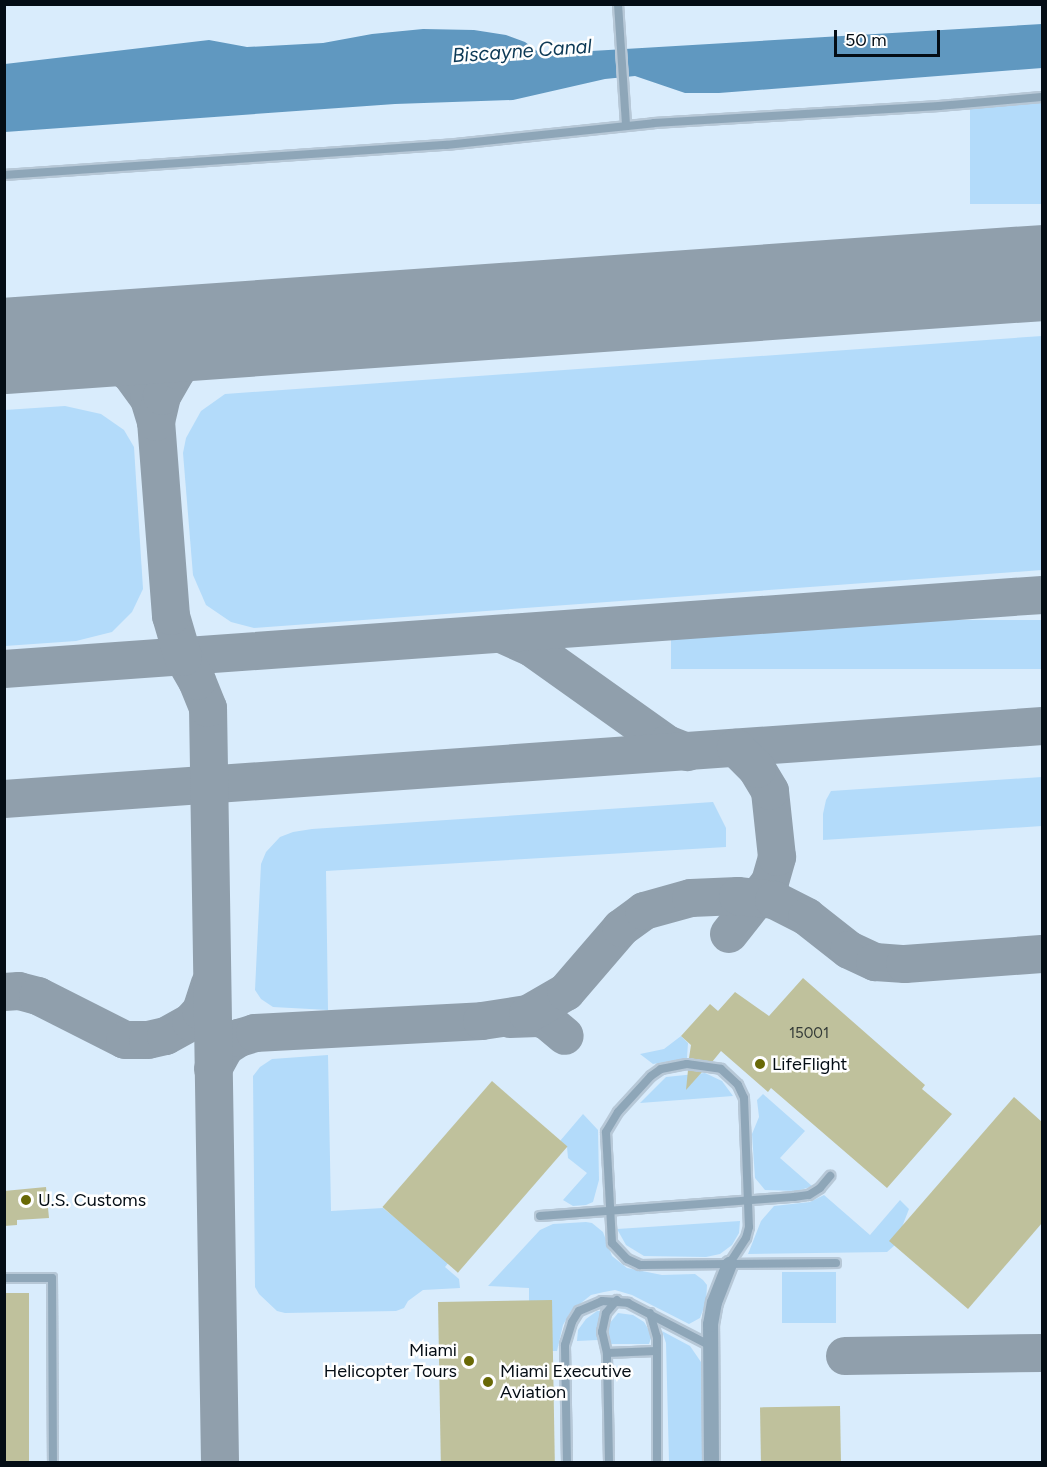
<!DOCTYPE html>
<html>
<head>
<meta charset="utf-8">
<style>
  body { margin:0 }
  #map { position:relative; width:1047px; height:1467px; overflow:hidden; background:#d9ecfc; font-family:Figtree,sans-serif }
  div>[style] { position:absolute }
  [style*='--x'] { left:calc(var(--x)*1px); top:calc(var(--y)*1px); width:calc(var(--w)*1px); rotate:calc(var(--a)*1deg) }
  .green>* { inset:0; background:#b3dbfa; transform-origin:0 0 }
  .water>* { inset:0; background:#6098c0 }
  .taxiway>* { height:38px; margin:-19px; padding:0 19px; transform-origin:19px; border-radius:19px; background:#909fac }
  .runway>* { height:96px; margin:-48px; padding:0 48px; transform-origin:48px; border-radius:48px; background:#909fac }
  .building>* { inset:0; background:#bfc19c; transform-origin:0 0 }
  .roads { filter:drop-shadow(2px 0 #b7c8d7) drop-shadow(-2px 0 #b7c8d7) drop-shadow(0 2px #b7c8d7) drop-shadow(0 -2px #b7c8d7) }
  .lane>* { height:8px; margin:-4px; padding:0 4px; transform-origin:4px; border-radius:4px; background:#8ea6b8 }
  .street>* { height:15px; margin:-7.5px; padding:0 7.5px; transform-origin:7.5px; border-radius:7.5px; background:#8ea6b8 }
  .dots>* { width:16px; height:16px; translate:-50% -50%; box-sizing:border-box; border:3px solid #fff; border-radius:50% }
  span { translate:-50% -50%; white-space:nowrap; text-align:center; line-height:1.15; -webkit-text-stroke:5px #fff; paint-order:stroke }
  .number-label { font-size:15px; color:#333a37 }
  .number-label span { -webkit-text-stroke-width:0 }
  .poi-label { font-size:18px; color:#040d15 }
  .left { translate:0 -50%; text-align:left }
  .right { translate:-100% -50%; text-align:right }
  .water-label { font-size:20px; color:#0c3956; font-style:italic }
  .frame { position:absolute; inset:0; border:6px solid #040d15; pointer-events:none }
  .scale { position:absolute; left:834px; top:30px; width:106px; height:27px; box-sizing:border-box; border:3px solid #040d15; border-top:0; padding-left:8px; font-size:18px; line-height:21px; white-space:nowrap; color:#040d15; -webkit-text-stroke:4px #fff; paint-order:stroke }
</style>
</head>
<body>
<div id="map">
  <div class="green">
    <div style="left:1042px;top:103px;width:101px;height:72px;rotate:90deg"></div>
    <div style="clip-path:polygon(1042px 336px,1042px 570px,254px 628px,231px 622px,206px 605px,193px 575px,183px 453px,186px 438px,201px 411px,225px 394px)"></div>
    <div style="clip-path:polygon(65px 406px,101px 414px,124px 430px,134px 447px,143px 589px,132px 612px,112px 632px,76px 641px,5px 646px,5px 410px)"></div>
    <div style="left:1042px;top:620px;width:49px;height:371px;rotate:90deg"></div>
    <div style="clip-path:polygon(1042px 777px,1042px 826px,823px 840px,823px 814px,826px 800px,831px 791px)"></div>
    <div style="clip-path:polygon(713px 802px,726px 828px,726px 847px,326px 871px,328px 1010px,273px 1007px,261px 999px,255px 990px,261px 864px,266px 852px,280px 837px,293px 832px,312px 829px)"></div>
    <div style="clip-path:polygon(681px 1036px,688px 1043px,687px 1058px,653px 1064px,640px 1054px,664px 1049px)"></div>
    <div style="clip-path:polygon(328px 1055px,331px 1211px,383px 1208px,449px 1262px,445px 1267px,459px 1279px,460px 1288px,423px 1290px,408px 1301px,404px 1308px,396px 1311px,285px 1313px,277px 1311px,259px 1294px,255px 1287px,253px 1076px,260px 1067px,272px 1059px)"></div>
    <div style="clip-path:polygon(705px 1073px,722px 1081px,733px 1096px,640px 1103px,666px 1077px)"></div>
    <div style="clip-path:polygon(763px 1094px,805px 1131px,780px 1158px,812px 1186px,810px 1187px,797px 1191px,765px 1190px,755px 1178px,752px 1134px,759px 1117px,757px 1100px)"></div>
    <div style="clip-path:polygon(583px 1114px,598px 1130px,599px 1180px,593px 1202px,586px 1205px,573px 1206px,563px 1200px,587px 1173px,568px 1158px,567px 1147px,560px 1141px)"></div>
    <div style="clip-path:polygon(824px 1195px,870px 1235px,900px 1200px,909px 1209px,895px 1245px,887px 1252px,748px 1254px,761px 1221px,774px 1206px,810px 1202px)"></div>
    <div style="clip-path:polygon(740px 1221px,739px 1233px,732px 1245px,720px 1254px,706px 1257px,644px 1256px,626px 1245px,617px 1229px)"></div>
    <div style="clip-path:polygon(586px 1222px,592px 1223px,603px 1232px,612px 1256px,627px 1268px,662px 1275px,695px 1274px,703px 1280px,707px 1285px,706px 1302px,700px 1318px,689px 1324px,632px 1295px,615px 1290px,604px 1292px,591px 1295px,571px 1311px,563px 1325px,557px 1351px,552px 1351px,529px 1301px,529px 1288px,488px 1286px,540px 1230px,553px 1224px)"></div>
    <div style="left:782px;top:1272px;width:54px;height:51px"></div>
    <div style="clip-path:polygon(597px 1311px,601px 1311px,598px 1340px,577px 1341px,578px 1330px,586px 1319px)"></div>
    <div style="clip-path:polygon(618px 1313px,633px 1315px,644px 1322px,652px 1335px,649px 1344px,611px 1344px,608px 1342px,609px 1324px)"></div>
    <div style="clip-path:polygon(662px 1331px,690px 1346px,701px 1362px,703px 1462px,669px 1462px,666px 1343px)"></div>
  </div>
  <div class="water">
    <div style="clip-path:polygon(1042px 24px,1042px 68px,719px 93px,685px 93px,635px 76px,605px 79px,513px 100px,395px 104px,5px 132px,5px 64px,209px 40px,247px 47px,323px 43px,372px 34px,423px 29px,474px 30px,506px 35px,525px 42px,541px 54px)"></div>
  </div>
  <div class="taxiway">
    <div style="--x:77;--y:341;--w:31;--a:27"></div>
    <div style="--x:105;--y:355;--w:32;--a:36"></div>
    <div style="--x:131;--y:374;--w:31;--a:54"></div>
    <div style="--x:149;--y:399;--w:24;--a:73"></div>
    <div style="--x:501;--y:634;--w:34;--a:24"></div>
    <div style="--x:532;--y:648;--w:166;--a:35.4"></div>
    <div style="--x:667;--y:744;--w:22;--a:22"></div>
    <div style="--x:4;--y:669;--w:1041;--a:-4.08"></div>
    <div style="--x:4;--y:799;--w:1041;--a:-4.02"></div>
    <div style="--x:729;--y:934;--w:66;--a:-51.7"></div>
    <div style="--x:770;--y:882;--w:26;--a:-74"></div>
    <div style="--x:777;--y:857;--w:66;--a:-96.1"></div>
    <div style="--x:770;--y:791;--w:26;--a:-121"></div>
    <div style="--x:757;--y:769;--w:30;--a:-135"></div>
    <div style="--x:4;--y:992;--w:15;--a:-4"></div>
    <div style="--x:19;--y:991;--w:20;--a:15"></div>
    <div style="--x:38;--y:996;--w:97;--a:26.8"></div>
    <div style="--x:125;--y:1040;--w:23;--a:0"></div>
    <div style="--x:148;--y:1040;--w:18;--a:-13"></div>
    <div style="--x:166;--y:1036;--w:29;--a:-29"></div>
    <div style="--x:191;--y:1022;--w:15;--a:-48"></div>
    <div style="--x:201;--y:1011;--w:28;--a:-72"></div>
    <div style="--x:510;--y:1019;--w:28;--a:-2"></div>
    <div style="--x:538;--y:1018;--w:9;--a:18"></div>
    <div style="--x:547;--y:1021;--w:23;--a:40"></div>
    <div style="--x:213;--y:1069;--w:25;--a:-61"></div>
    <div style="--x:225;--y:1047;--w:17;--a:-33"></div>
    <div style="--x:239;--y:1038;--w:17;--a:-17"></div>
    <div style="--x:255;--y:1033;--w:227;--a:-3"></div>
    <div style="--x:482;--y:1021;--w:47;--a:-8.7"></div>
    <div style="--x:528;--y:1014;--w:44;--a:-30.1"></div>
    <div style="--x:566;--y:992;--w:84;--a:-49.3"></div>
    <div style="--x:621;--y:928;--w:29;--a:-36"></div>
    <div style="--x:644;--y:911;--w:49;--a:-15.5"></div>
    <div style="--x:691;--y:898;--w:47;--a:-2.4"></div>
    <div style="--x:738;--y:896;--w:36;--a:6"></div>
    <div style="--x:774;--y:900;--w:37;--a:27"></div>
    <div style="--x:807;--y:917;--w:53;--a:38.2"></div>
    <div style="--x:849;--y:950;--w:29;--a:25"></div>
    <div style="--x:875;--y:962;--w:30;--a:4"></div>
    <div style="--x:905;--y:964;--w:137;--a:-4.2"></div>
    <div style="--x:845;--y:1356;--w:197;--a:-0.9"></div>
    <div style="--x:220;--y:1462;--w:754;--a:-90.91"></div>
    <div style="--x:208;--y:708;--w:29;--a:-112"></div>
    <div style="--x:197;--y:681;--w:28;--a:-120"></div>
    <div style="--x:183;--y:657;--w:43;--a:-106.3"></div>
    <div style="--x:171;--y:616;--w:195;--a:-94.4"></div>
    <div style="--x:156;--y:422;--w:27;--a:-77"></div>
    <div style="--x:162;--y:396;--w:30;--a:-60"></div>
    <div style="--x:177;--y:370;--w:27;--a:-48"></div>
    <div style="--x:195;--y:350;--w:45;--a:-26.6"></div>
  </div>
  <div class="runway">
    <div style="--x:4;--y:346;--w:1041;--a:-4.02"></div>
  </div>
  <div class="building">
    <div style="clip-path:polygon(803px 978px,925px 1085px,922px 1089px,952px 1114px,887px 1188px,771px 1088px,768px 1092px,721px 1051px,712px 1062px,689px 1058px,691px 1045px,681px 1036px,710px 1004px,718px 1011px,735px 992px,769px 1016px)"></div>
    <div style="clip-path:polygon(688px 1070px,702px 1072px,686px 1090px)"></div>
    <div style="left:492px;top:1081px;width:100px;height:167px;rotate:41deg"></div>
    <div style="clip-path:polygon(1014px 1097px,1042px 1122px,1042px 1223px,968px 1309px,889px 1241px)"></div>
    <div style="clip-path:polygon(46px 1187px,49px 1218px,17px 1220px,17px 1225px,4px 1226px,4px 1191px)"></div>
    <div style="left:4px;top:1293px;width:25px;height:169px"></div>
    <div style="left:552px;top:1300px;width:162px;height:114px;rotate:89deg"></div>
    <div style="left:840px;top:1406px;width:56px;height:80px;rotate:89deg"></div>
  </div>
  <div class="roads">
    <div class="lane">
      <div style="--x:618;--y:4;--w:122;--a:86.2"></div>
      <div style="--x:4;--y:175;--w:443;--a:-3.9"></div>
      <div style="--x:446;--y:145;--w:209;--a:-6"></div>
      <div style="--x:654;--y:123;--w:286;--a:-3.4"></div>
      <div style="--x:939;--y:106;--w:103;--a:-5"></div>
      <div style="--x:687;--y:1064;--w:34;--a:8"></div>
      <div style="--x:721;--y:1069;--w:23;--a:43"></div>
      <div style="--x:738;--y:1085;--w:14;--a:65"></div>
      <div style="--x:744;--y:1098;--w:129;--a:87.8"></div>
      <div style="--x:749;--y:1227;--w:11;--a:105"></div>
      <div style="--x:746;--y:1238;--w:31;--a:123"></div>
      <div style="--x:729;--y:1264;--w:89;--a:179.4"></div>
      <div style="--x:640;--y:1265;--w:14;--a:-155"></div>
      <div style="--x:627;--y:1259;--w:22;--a:-133"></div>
      <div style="--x:612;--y:1243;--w:111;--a:-93.1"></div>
      <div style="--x:606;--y:1132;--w:23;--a:-59"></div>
      <div style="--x:618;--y:1112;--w:49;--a:-47.5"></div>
      <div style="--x:651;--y:1076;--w:12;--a:-35"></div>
      <div style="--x:661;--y:1069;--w:26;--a:-11"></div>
      <div style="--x:540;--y:1216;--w:255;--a:-4.3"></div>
      <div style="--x:794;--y:1197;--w:15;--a:-8"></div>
      <div style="--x:809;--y:1195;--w:13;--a:-32"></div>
      <div style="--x:820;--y:1188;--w:16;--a:-50"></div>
      <div style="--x:729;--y:1264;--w:107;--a:-0.5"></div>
      <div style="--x:4;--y:1278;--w:48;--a:0"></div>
      <div style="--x:52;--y:1278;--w:184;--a:89.7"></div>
      <div style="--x:650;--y:1313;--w:25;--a:74"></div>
      <div style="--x:657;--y:1337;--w:125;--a:90"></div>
      <div style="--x:607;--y:1353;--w:49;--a:-2.3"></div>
      <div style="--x:567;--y:1462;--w:117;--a:-91"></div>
      <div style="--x:565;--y:1345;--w:24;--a:-73"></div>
      <div style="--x:572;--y:1322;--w:13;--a:-58"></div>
      <div style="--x:579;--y:1311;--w:25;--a:-23"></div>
      <div style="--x:602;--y:1301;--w:26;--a:4"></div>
      <div style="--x:628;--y:1303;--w:91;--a:27.4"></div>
      <div style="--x:609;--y:1462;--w:109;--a:-91.1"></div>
      <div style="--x:607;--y:1353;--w:22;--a:-103"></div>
      <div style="--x:602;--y:1332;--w:19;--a:-78"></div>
      <div style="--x:606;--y:1313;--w:17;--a:-50"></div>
    </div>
    <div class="street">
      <div style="--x:711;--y:1462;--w:138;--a:-90.4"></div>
      <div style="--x:710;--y:1324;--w:22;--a:-80"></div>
      <div style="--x:714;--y:1302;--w:41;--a:-68.5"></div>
    </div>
  </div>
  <div class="dots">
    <div style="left:760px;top:1064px;background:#696906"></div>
    <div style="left:26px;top:1200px;background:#696906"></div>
    <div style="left:469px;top:1361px;background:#696906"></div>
    <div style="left:488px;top:1382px;background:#696906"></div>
  </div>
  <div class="number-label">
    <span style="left:809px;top:1034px">15001</span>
  </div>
  <div class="poi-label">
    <span class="left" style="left:772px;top:1064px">LifeFlight</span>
    <span class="left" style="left:38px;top:1200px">U.S. Customs</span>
    <span class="right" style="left:457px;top:1361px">Miami<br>Helicopter Tours</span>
    <span class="left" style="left:500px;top:1382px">Miami Executive<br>Aviation</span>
  </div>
  <div class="water-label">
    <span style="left:522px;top:51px;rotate:-4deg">Biscayne Canal</span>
  </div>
  <div class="frame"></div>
  <div class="scale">50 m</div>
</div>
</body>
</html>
